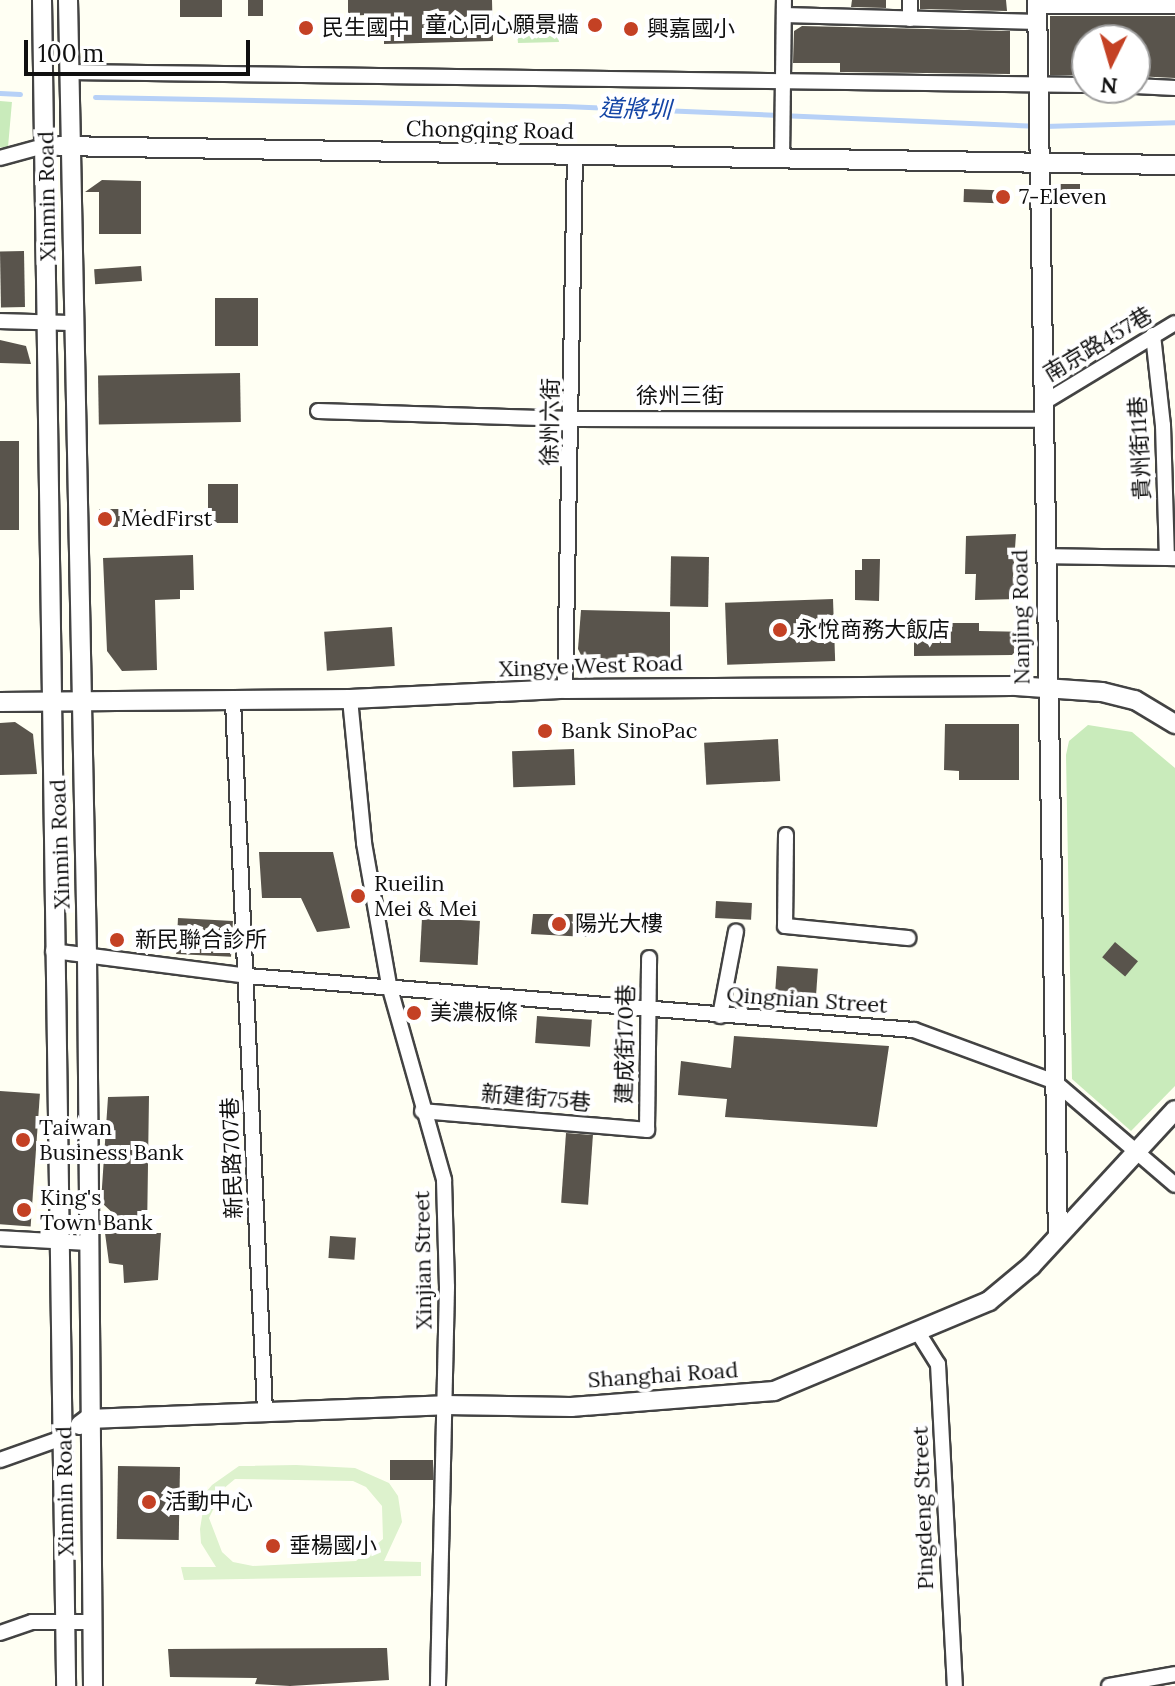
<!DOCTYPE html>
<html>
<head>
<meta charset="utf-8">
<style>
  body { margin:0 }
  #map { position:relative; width:1175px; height:1686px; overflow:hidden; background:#fffff3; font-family:Lora,"Noto Sans TC",serif }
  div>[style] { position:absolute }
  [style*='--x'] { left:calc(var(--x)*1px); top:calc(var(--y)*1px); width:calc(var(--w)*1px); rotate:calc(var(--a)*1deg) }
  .green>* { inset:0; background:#c9ebbb; transform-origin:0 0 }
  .pitch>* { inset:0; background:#ddf2cd }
  .stream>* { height:5px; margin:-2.5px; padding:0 2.5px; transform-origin:2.5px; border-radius:2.5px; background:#b7d1f7 }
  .building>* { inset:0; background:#59544c; transform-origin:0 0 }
  .roads { filter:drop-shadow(2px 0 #434343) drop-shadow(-2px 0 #434343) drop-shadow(0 2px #434343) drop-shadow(0 -2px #434343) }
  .minor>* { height:14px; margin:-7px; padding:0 7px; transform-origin:7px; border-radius:7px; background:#fff }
  .tertiary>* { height:18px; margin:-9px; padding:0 9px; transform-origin:9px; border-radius:9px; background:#fff }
  .dots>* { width:22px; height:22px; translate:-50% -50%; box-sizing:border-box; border:4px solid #fff; border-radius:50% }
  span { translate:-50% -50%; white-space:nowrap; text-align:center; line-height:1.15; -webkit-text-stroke:8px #fff; paint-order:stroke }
  .poi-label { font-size:22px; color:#101010 }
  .right { translate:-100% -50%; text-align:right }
  .left { translate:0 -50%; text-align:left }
  .street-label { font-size:22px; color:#101010 }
  .water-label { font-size:24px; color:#1546a6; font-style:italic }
  .north { position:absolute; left:1071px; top:24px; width:80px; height:80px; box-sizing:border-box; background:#fff; border:2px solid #9f9f9f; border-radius:50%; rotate:185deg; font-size:22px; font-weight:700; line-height:32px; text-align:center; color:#101010 }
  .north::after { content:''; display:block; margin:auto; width:28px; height:36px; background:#c44124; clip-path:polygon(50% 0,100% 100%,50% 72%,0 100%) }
  .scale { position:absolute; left:24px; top:40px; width:226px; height:36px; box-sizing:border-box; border:4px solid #101010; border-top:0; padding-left:10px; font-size:24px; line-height:28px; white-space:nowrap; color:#101010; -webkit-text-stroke:6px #fff; paint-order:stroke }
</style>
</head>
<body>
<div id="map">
  <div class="green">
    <div style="clip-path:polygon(515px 13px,554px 16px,559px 42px,518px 43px)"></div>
    <div style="left:0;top:101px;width:12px;height:46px;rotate:5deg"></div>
    <div style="clip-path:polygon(1088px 725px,1132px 732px,1175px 768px,1175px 1086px,1131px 1131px,1072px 1079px,1066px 755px,1069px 741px)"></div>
  </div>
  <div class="pitch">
    <div style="clip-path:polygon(evenodd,296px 1465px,355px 1468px,389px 1483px,398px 1496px,402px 1522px,384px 1561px,421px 1562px,421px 1576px,184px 1580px,181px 1567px,216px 1567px,201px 1543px,200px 1529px,206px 1492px,212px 1485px,239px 1466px,296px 1465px,235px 1479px,353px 1481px,366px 1487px,382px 1506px,383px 1539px,356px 1561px,253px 1566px,233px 1562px,222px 1552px,209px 1518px,223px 1489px,235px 1479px)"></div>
  </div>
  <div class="stream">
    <div style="--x:0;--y:93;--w:20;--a:3"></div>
    <div style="--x:95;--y:97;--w:469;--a:1.1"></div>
    <div style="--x:564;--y:106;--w:470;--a:2.4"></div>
    <div style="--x:1044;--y:126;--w:131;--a:-1.7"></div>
  </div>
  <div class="building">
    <div style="left:180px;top:0;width:42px;height:17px"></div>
    <div style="left:248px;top:0;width:15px;height:16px"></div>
    <div style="clip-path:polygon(348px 0,492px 0,493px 41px,384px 44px,384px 38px,365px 39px,365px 15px,348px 16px)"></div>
    <div style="clip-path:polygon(852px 0,886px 0,886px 8px,851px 7px)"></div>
    <div style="clip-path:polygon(920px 0,1006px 0,1007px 11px,920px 9px)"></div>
    <div style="clip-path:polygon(1050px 16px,1175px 16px,1175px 78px,1135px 76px,1135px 40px,1087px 40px,1087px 75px,1050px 75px)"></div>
    <div style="clip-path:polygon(802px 26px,1010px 31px,1010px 74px,840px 72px,840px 63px,793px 63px,794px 31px)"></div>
    <div style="clip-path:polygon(102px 180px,141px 181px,141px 234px,99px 234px,99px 192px,85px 192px)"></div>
    <div style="left:1058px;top:184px;width:22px;height:17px"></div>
    <div style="left:964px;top:189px;width:47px;height:13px;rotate:2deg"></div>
    <div style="left:24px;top:251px;width:56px;height:24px;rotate:89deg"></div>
    <div style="left:141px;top:266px;width:15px;height:47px;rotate:86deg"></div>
    <div style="left:215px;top:298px;width:43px;height:48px"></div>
    <div style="clip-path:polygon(0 340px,26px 346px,31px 364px,0 363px)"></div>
    <div style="left:240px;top:373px;width:49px;height:142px;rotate:89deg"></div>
    <div style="left:0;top:441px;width:19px;height:89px"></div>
    <div style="left:238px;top:484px;width:39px;height:30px;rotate:90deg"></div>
    <div style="left:99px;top:509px;width:47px;height:18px"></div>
    <div style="clip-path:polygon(1016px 534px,1013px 577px,1025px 577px,1023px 599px,975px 600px,976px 574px,965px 574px,966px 536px)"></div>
    <div style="clip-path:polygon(193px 555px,194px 590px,180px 590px,180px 599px,155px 600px,157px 670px,122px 671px,107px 651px,103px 558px)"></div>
    <div style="left:709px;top:557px;width:50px;height:38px;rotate:91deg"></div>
    <div style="clip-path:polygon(862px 559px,880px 559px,879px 601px,855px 600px,855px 570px,862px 570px)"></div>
    <div style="left:833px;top:599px;width:62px;height:108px;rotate:88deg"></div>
    <div style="clip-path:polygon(581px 610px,670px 612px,670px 660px,585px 663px,578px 649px)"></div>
    <div style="clip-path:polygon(934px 623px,979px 623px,979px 631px,1025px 632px,1024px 642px,1012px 655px,914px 656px,914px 633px,934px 634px)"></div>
    <div style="left:392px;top:627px;width:39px;height:68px;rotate:86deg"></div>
    <div style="clip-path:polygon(15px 722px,33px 734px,37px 774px,0 775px,0 723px)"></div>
    <div style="clip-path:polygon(945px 724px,1019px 724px,1019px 780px,959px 780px,959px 771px,944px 770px)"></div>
    <div style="left:778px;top:739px;width:42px;height:74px;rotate:87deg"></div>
    <div style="left:574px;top:749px;width:36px;height:62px;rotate:88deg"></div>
    <div style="clip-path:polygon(259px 852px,333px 852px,350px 928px,317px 932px,301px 898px,262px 898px)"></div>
    <div style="left:716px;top:901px;width:36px;height:17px;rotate:3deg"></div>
    <div style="clip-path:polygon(533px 914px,584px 914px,587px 937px,531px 934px)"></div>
    <div style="left:178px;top:918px;width:55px;height:36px;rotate:3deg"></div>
    <div style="left:422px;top:918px;width:58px;height:44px;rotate:3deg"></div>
    <div style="left:1115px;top:942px;width:30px;height:20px;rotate:40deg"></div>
    <div style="left:777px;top:966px;width:41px;height:39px;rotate:4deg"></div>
    <div style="left:537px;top:1016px;width:55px;height:27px;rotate:4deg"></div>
    <div style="clip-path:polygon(734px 1036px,889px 1046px,877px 1127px,725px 1117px,727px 1099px,678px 1095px,681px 1061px,731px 1068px)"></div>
    <div style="left:0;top:1091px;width:40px;height:133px;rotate:4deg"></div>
    <div style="clip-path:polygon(149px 1096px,147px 1233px,161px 1233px,158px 1280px,124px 1283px,123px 1265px,109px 1263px,105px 1233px,133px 1232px,101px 1202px,108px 1097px)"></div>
    <div style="left:566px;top:1133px;width:27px;height:70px;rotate:4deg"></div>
    <div style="left:330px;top:1236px;width:26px;height:22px;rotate:4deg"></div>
    <div style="left:433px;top:1460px;width:20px;height:43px;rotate:90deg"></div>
    <div style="left:118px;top:1466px;width:62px;height:73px;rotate:1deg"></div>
    <div style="clip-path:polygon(387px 1648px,389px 1680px,290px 1686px,255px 1684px,257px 1678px,170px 1677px,168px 1649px)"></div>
  </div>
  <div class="roads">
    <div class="minor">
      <div style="--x:910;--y:0;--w:19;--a:90"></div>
      <div style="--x:1037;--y:6;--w:138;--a:0"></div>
      <div style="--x:784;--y:15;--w:254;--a:1.6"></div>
      <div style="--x:69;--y:72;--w:1018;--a:0.73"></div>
      <div style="--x:1135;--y:86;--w:40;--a:2.9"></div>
      <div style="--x:0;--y:158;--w:46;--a:-15.3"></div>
      <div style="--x:782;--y:160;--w:160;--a:-89.3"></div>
      <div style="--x:0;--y:321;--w:72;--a:1.6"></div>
      <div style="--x:1153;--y:335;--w:91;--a:83.7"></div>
      <div style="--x:1163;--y:425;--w:132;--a:88.3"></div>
      <div style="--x:1043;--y:403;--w:154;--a:-31.2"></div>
      <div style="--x:318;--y:411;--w:254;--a:1.8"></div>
      <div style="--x:572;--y:419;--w:471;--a:0.1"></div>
      <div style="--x:1044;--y:556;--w:131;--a:0.9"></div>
      <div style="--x:565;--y:689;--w:533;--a:-88.93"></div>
      <div style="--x:350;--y:699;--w:145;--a:84.4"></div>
      <div style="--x:364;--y:843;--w:144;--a:80"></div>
      <div style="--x:389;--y:985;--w:203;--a:74.2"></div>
      <div style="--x:444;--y:1180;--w:107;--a:88.4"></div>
      <div style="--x:447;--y:1287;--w:399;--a:91.3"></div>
      <div style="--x:233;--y:701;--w:712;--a:87.42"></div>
      <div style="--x:786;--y:835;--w:91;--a:90.6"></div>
      <div style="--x:785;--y:926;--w:124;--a:5.6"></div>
      <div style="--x:53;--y:951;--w:196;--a:7.3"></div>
      <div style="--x:247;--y:976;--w:669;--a:4.63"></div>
      <div style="--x:914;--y:1030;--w:150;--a:20.2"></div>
      <div style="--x:1055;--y:1082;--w:158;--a:40.6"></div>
      <div style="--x:720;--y:1016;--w:86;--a:-79.3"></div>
      <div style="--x:422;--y:1111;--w:226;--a:4.8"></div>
      <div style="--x:647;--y:1130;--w:172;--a:-89.3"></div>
      <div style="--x:0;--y:1238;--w:90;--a:3.2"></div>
      <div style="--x:919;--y:1334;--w:36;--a:58"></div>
      <div style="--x:938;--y:1364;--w:322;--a:87"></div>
      <div style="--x:0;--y:1460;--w:66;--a:-19.5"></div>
      <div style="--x:0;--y:1633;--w:34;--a:-19"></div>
      <div style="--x:32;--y:1622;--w:60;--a:0"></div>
      <div style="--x:1109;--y:1686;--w:67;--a:-10.3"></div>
    </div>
    <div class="tertiary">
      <div style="--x:42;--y:0;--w:1686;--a:89.18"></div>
      <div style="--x:68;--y:0;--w:955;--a:88.86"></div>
      <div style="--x:87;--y:955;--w:731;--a:89.53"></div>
      <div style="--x:1037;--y:0;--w:1234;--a:89.03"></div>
      <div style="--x:59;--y:146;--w:1116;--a:0.98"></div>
      <div style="--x:0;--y:702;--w:350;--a:-0.5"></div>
      <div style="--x:350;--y:699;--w:215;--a:-2.7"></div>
      <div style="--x:565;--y:689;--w:451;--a:-0.4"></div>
      <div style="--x:1016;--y:686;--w:86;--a:4"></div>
      <div style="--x:1102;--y:692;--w:34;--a:14"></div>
      <div style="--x:1135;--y:700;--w:47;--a:31"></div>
      <div style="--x:80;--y:1425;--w:10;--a:-37"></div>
      <div style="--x:88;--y:1419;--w:357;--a:-2.2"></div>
      <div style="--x:445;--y:1405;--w:126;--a:0.9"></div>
      <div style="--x:571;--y:1407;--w:204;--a:-4.5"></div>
      <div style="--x:774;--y:1391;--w:233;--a:-22.7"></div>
      <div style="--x:989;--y:1301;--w:55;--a:-39.8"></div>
      <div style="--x:1031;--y:1266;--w:212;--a:-47.3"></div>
    </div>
  </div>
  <div class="dots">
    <div style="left:595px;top:25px;background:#c44124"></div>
    <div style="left:306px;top:28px;background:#c44124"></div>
    <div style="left:631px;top:29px;background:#c44124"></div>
    <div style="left:1003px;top:197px;background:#c44124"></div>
    <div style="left:105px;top:519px;background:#c44124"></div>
    <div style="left:780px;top:630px;background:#c44124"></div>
    <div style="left:545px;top:731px;background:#c44124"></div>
    <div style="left:358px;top:896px;background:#c44124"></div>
    <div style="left:559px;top:924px;background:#c44124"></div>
    <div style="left:117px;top:940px;background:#c44124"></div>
    <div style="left:414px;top:1013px;background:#c44124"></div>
    <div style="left:23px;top:1140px;background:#c44124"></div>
    <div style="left:24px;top:1210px;background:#c44124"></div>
    <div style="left:149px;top:1502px;background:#c44124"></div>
    <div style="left:273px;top:1546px;background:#c44124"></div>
  </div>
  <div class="poi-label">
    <span class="right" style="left:579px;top:25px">童心同心願景牆</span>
    <span class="left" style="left:322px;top:28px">民生國中</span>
    <span class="left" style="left:647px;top:29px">興嘉國小</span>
    <span class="left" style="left:1019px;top:197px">7-Eleven</span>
    <span class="left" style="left:121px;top:519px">MedFirst</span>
    <span class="left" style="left:796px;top:630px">永悅商務大飯店</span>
    <span class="left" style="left:561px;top:731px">Bank SinoPac</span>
    <span class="left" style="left:374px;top:896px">Rueilin<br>Mei &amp; Mei</span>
    <span class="left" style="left:575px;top:924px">陽光大樓</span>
    <span class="left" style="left:135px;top:940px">新民聯合診所</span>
    <span class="left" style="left:430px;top:1013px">美濃板條</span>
    <span class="left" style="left:39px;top:1140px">Taiwan<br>Business Bank</span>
    <span class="left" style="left:40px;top:1210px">King's<br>Town Bank</span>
    <span class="left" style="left:165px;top:1502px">活動中心</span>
    <span class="left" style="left:289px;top:1546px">垂楊國小</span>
  </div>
  <div class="street-label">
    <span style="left:490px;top:130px;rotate:1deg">Chongqing Road</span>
    <span style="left:47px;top:196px;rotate:-91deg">Xinmin Road</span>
    <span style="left:1098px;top:344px;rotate:-31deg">南京路457巷</span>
    <span style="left:680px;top:396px">徐州三街</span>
    <span style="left:550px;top:422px;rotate:-89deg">徐州六街</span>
    <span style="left:1140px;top:448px;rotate:-93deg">貴州街11巷</span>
    <span style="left:1021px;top:617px;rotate:-91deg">Nanjing Road</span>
    <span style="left:591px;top:666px;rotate:-2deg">Xingye West Road</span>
    <span style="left:60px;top:844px;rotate:-92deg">Xinmin Road</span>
    <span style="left:807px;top:1000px;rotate:4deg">Qingnian Street</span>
    <span style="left:625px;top:1044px;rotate:-89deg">建成街170巷</span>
    <span style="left:536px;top:1098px;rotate:5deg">新建街75巷</span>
    <span style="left:232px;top:1158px;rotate:-92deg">新民路707巷</span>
    <span style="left:423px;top:1260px;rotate:-91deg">Xinjian Street</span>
    <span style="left:663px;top:1375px;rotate:-4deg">Shanghai Road</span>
    <span style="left:65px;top:1491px;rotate:-91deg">Xinmin Road</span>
    <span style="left:923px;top:1508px;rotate:-92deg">Pingdeng Street</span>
  </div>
  <div class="water-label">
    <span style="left:635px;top:109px;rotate:2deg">道將圳</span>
  </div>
  <div class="north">N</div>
  <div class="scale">100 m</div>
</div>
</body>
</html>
